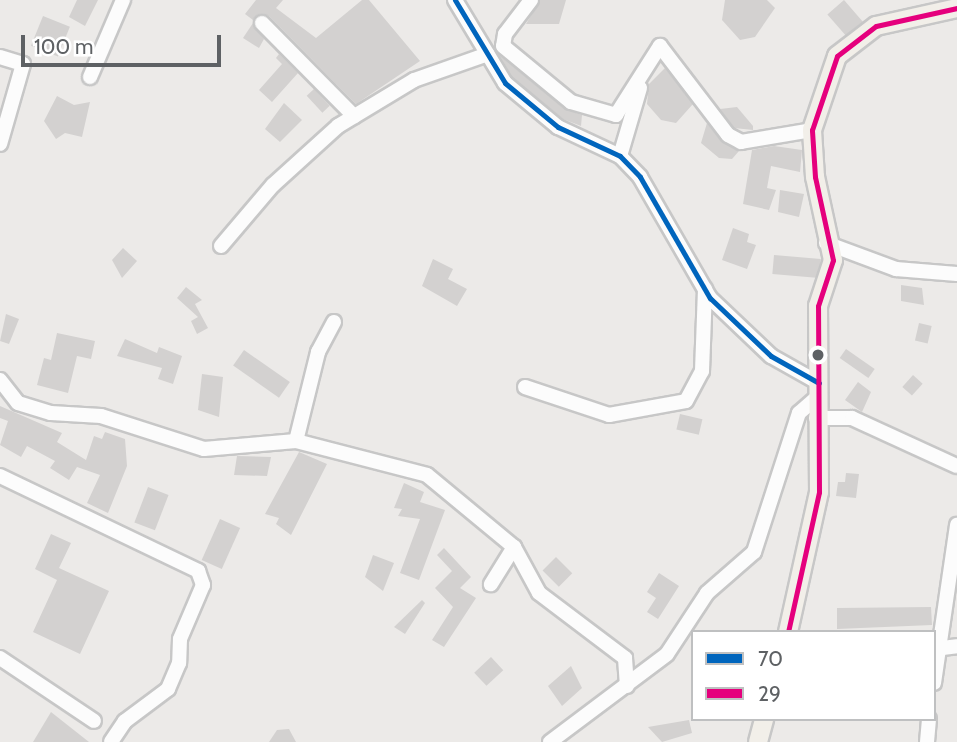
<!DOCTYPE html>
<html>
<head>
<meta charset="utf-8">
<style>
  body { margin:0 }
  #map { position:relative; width:957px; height:742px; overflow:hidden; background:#eceae8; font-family:Cabin,sans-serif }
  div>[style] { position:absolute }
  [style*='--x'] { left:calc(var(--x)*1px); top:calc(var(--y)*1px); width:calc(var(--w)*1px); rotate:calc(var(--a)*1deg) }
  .building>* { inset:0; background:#d3d1d0; transform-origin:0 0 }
  .roads { filter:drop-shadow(2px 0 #c7c7c7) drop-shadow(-2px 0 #c7c7c7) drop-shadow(0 2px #c7c7c7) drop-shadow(0 -2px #c7c7c7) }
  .minor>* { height:14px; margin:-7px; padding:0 7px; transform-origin:7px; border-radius:7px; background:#fcfcfc }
  .major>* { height:18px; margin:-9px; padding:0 9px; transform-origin:9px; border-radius:9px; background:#f2efe9 }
  .bus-1>* { height:5px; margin:-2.5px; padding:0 2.5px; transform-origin:2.5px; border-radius:2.5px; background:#0065bd }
  .bus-2>* { height:5px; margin:-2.5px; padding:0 2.5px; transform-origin:2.5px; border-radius:2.5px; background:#e5007d }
  .dots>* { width:19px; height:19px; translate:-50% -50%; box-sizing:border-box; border:4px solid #fff; border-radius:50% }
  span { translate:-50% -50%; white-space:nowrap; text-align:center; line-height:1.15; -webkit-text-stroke:7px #fff; paint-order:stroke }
  .legend { position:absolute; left:691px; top:630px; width:245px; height:91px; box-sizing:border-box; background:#fff; border:2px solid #bfc0c1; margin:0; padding:9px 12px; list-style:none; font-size:21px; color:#5e6164 }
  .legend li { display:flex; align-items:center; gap:14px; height:35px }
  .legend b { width:35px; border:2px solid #bfc0c1 }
  .scale { position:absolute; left:21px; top:35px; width:200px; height:32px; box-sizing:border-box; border:4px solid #5e6164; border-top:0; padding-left:9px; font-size:21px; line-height:24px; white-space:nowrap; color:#5e6164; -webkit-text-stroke:5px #fff; paint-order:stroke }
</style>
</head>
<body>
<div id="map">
  <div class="building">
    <div style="clip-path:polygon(77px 0,98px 0,85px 26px,69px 17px)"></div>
    <div style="clip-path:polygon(256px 0,283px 0,276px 8px,316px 38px,362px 0,369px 0,420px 61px,356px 104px,269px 16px,260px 14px,253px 20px,245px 14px)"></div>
    <div style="clip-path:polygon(540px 0,566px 0,559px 24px,526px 24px)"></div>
    <div style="clip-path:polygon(725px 0,767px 0,775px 8px,755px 37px,740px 40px,722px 20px)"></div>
    <div style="left:844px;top:0;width:29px;height:22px;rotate:49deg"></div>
    <div style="left:43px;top:16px;width:29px;height:32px;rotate:22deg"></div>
    <div style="clip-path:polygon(253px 23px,264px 39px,259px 48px,243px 38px)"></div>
    <div style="clip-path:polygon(279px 54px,298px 73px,272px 102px,259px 90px,282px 64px,276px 58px)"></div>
    <div style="clip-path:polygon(500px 56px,565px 109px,582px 115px,581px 126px,563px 119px,512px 77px)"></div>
    <div style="clip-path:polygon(665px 68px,693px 104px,676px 123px,661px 120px,647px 104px,649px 84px)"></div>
    <div style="left:314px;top:89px;width:23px;height:10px;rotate:47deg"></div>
    <div style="clip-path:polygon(57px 96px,74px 105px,90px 102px,82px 137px,65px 133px,56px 139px,44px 121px)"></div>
    <div style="clip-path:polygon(284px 103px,302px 120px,280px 142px,265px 129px)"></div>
    <div style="clip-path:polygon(737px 107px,753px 126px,753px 130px,734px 128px,720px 109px)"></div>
    <div style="clip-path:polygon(707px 123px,721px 141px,739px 151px,732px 159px,719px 158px,701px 143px)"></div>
    <div style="clip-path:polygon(774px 146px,802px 150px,800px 172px,771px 166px,767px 188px,776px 190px,769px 210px,743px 204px,752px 150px)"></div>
    <div style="clip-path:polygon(780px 190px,804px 194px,799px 217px,778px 212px)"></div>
    <div style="clip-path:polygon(733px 228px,749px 234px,747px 242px,756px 245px,747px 269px,722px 260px)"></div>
    <div style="clip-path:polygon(123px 248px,137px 261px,122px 278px,112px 260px)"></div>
    <div style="left:774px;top:255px;width:47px;height:19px;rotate:5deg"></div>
    <div style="clip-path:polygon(433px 259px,453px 269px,448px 279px,467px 289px,457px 306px,422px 286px)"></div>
    <div style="clip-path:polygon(901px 285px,922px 288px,924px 305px,901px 301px)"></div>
    <div style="clip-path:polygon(186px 287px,202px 300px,195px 304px,208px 328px,197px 334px,191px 321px,198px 317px,177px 298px)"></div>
    <div style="clip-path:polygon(6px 314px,19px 319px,9px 344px,0 341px)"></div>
    <div style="left:919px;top:323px;width:13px;height:18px;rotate:13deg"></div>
    <div style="clip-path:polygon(57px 333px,95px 341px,91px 359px,77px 356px,68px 393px,37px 385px,44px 358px,51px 360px)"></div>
    <div style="clip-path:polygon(125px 339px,157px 353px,159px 347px,182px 356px,173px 384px,158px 379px,162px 368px,117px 356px)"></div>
    <div style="left:846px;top:349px;width:35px;height:11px;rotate:35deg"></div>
    <div style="left:244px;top:350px;width:56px;height:19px;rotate:35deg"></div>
    <div style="clip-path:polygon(202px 374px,223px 377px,219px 417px,198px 410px)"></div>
    <div style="left:913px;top:375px;width:13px;height:16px;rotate:42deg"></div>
    <div style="clip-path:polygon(858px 382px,871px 392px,862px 412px,845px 400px)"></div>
    <div style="clip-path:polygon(0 406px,62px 433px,57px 442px,86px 460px,94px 436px,102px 439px,105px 432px,125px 439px,127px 466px,108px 513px,87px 503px,100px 475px,77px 467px,69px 480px,50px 468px,55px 461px,27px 446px,21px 457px,0 445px,8px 421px,0 418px)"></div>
    <div style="left:680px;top:414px;width:23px;height:16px;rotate:13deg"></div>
    <div style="clip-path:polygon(299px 452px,327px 464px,291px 535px,276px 524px,279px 518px,265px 514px)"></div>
    <div style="clip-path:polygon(237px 456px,271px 457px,267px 476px,234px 475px)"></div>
    <div style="clip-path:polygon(846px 473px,859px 474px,856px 498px,836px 496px,838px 482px,845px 482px)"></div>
    <div style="clip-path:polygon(404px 483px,424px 492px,420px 502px,445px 510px,419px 580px,400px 573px,420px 519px,398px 516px,402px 509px,394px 508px)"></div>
    <div style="left:148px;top:487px;width:22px;height:38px;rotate:21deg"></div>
    <div style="left:220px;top:519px;width:22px;height:45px;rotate:24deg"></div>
    <div style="clip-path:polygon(51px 534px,71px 543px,59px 568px,109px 591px,80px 654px,33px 632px,57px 580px,35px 569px)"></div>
    <div style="clip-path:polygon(444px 548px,471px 577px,460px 588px,476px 598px,444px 647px,432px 640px,453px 607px,435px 588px,452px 571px,437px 555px)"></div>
    <div style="clip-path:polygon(373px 555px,394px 563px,383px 591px,365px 577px)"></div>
    <div style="left:556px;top:557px;width:23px;height:19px;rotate:45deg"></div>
    <div style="clip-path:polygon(659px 573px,679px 586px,658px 619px,647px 612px,656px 598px,647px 592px)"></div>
    <div style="clip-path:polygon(422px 600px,425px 603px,405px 634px,394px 627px)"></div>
    <div style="clip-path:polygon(931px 607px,932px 625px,837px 629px,837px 608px)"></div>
    <div style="left:491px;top:657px;width:18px;height:23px;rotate:47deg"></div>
    <div style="clip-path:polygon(571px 666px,582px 688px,562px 706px,548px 686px)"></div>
    <div style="clip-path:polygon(51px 712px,89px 742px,33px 742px)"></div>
    <div style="clip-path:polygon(689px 720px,692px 733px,662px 742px,648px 727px)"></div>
    <div style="clip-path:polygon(289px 729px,296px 742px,269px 742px,277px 730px)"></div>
  </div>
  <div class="roads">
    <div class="minor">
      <div style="--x:455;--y:0;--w:97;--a:58.9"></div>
      <div style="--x:505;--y:83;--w:69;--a:39.7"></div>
      <div style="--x:558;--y:127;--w:68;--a:25.1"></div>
      <div style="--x:620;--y:156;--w:29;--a:46"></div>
      <div style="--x:640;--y:177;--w:140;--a:60"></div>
      <div style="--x:710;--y:298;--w:84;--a:43.6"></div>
      <div style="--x:771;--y:356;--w:55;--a:29.4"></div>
      <div style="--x:531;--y:0;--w:43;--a:127.4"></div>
      <div style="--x:505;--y:34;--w:12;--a:99"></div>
      <div style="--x:503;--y:46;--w:88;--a:39.5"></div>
      <div style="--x:571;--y:102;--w:47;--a:16.1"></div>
      <div style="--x:616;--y:115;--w:82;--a:-57.5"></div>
      <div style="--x:660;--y:46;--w:112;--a:52.6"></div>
      <div style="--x:728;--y:135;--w:15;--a:28"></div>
      <div style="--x:741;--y:142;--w:72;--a:-9.6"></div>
      <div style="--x:262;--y:23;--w:131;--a:45.3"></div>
      <div style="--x:0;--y:57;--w:24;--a:17"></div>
      <div style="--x:23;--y:64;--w:83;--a:106"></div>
      <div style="--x:90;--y:77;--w:84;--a:-66.8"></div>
      <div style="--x:620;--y:156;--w:71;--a:-73.6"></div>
      <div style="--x:826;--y:243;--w:75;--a:20.4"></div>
      <div style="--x:896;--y:269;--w:61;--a:4.7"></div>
      <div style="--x:221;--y:246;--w:80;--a:-49.6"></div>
      <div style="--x:273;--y:185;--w:88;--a:-42.2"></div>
      <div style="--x:338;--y:126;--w:89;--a:-31.2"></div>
      <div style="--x:414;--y:80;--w:78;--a:-19.4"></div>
      <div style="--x:0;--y:380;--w:29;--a:52"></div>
      <div style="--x:18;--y:403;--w:34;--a:17"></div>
      <div style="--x:51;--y:413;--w:50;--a:3.4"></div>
      <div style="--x:101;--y:416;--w:108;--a:17.8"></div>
      <div style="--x:204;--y:449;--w:92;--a:-5"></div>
      <div style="--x:296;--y:441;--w:135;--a:14.5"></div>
      <div style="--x:427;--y:475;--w:113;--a:39.6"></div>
      <div style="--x:514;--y:547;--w:44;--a:121.9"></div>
      <div style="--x:525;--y:387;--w:89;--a:18.4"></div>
      <div style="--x:609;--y:415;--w:78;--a:-10.3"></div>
      <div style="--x:686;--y:401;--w:34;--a:-62"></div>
      <div style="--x:702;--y:371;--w:82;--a:-87.9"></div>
      <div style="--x:816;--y:418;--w:36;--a:0"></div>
      <div style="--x:852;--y:418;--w:115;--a:24.6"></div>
      <div style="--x:296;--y:441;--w:92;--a:-76.1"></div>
      <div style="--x:318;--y:352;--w:34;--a:-62"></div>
      <div style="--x:0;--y:476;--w:220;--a:25.6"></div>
      <div style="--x:198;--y:571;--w:15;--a:70"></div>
      <div style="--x:203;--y:585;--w:59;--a:113.1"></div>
      <div style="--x:180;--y:639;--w:24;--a:92"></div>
      <div style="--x:179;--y:663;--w:28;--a:113"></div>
      <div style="--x:168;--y:689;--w:54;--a:143.3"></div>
      <div style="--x:125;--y:721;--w:25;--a:124"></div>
      <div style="--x:514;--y:547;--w:52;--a:61.5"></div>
      <div style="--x:539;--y:593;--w:108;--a:37.1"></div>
      <div style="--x:625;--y:658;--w:28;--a:86"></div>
      <div style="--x:934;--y:649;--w:23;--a:-7"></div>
      <div style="--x:0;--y:658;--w:113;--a:33.8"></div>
      <div style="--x:934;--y:683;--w:160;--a:-81.7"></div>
      <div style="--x:550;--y:742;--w:146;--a:-36.9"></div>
      <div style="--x:667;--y:654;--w:73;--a:-56.7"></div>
      <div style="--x:707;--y:593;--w:62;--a:-41.1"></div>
      <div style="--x:754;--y:552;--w:146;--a:-72.1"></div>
      <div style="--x:799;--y:413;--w:28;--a:-41"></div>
      <div style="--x:927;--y:742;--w:23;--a:-85"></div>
    </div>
    <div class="major">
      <div style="--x:788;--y:632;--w:143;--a:-77.5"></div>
      <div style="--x:819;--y:492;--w:186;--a:-90.3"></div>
      <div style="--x:818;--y:306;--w:48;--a:-71.9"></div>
      <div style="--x:833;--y:260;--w:85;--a:-102.2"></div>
      <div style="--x:815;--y:177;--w:47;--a:-93.7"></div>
      <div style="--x:812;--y:130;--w:78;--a:-71.3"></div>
      <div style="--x:837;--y:56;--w:49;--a:-37.6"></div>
      <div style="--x:876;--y:26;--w:83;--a:-12.5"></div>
      <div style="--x:758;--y:742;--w:24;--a:-75"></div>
    </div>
  </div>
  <div class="bus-1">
    <div style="--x:455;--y:0;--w:97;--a:58.9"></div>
    <div style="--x:505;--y:83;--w:69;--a:39.7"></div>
    <div style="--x:558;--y:127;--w:68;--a:25.1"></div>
    <div style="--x:620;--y:156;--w:29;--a:46"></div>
    <div style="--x:640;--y:177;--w:140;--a:60"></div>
    <div style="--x:710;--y:298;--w:84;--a:43.6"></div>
    <div style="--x:771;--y:356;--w:55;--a:29.4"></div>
  </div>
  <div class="bus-2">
    <div style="--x:788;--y:632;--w:143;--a:-77.5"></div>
    <div style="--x:819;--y:492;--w:186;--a:-90.3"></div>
    <div style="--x:818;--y:306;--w:48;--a:-71.9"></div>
    <div style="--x:833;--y:260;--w:85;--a:-102.2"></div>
    <div style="--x:815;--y:177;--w:47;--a:-93.7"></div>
    <div style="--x:812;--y:130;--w:78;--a:-71.3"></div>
    <div style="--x:837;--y:56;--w:49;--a:-37.6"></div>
    <div style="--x:876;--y:26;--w:83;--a:-12.5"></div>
  </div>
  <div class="dots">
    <div style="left:818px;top:355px;background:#5e6164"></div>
  </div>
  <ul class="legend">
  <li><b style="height:9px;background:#0065bd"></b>70</li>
  <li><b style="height:9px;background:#e5007d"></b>29</li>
  </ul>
  <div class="scale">100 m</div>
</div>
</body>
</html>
